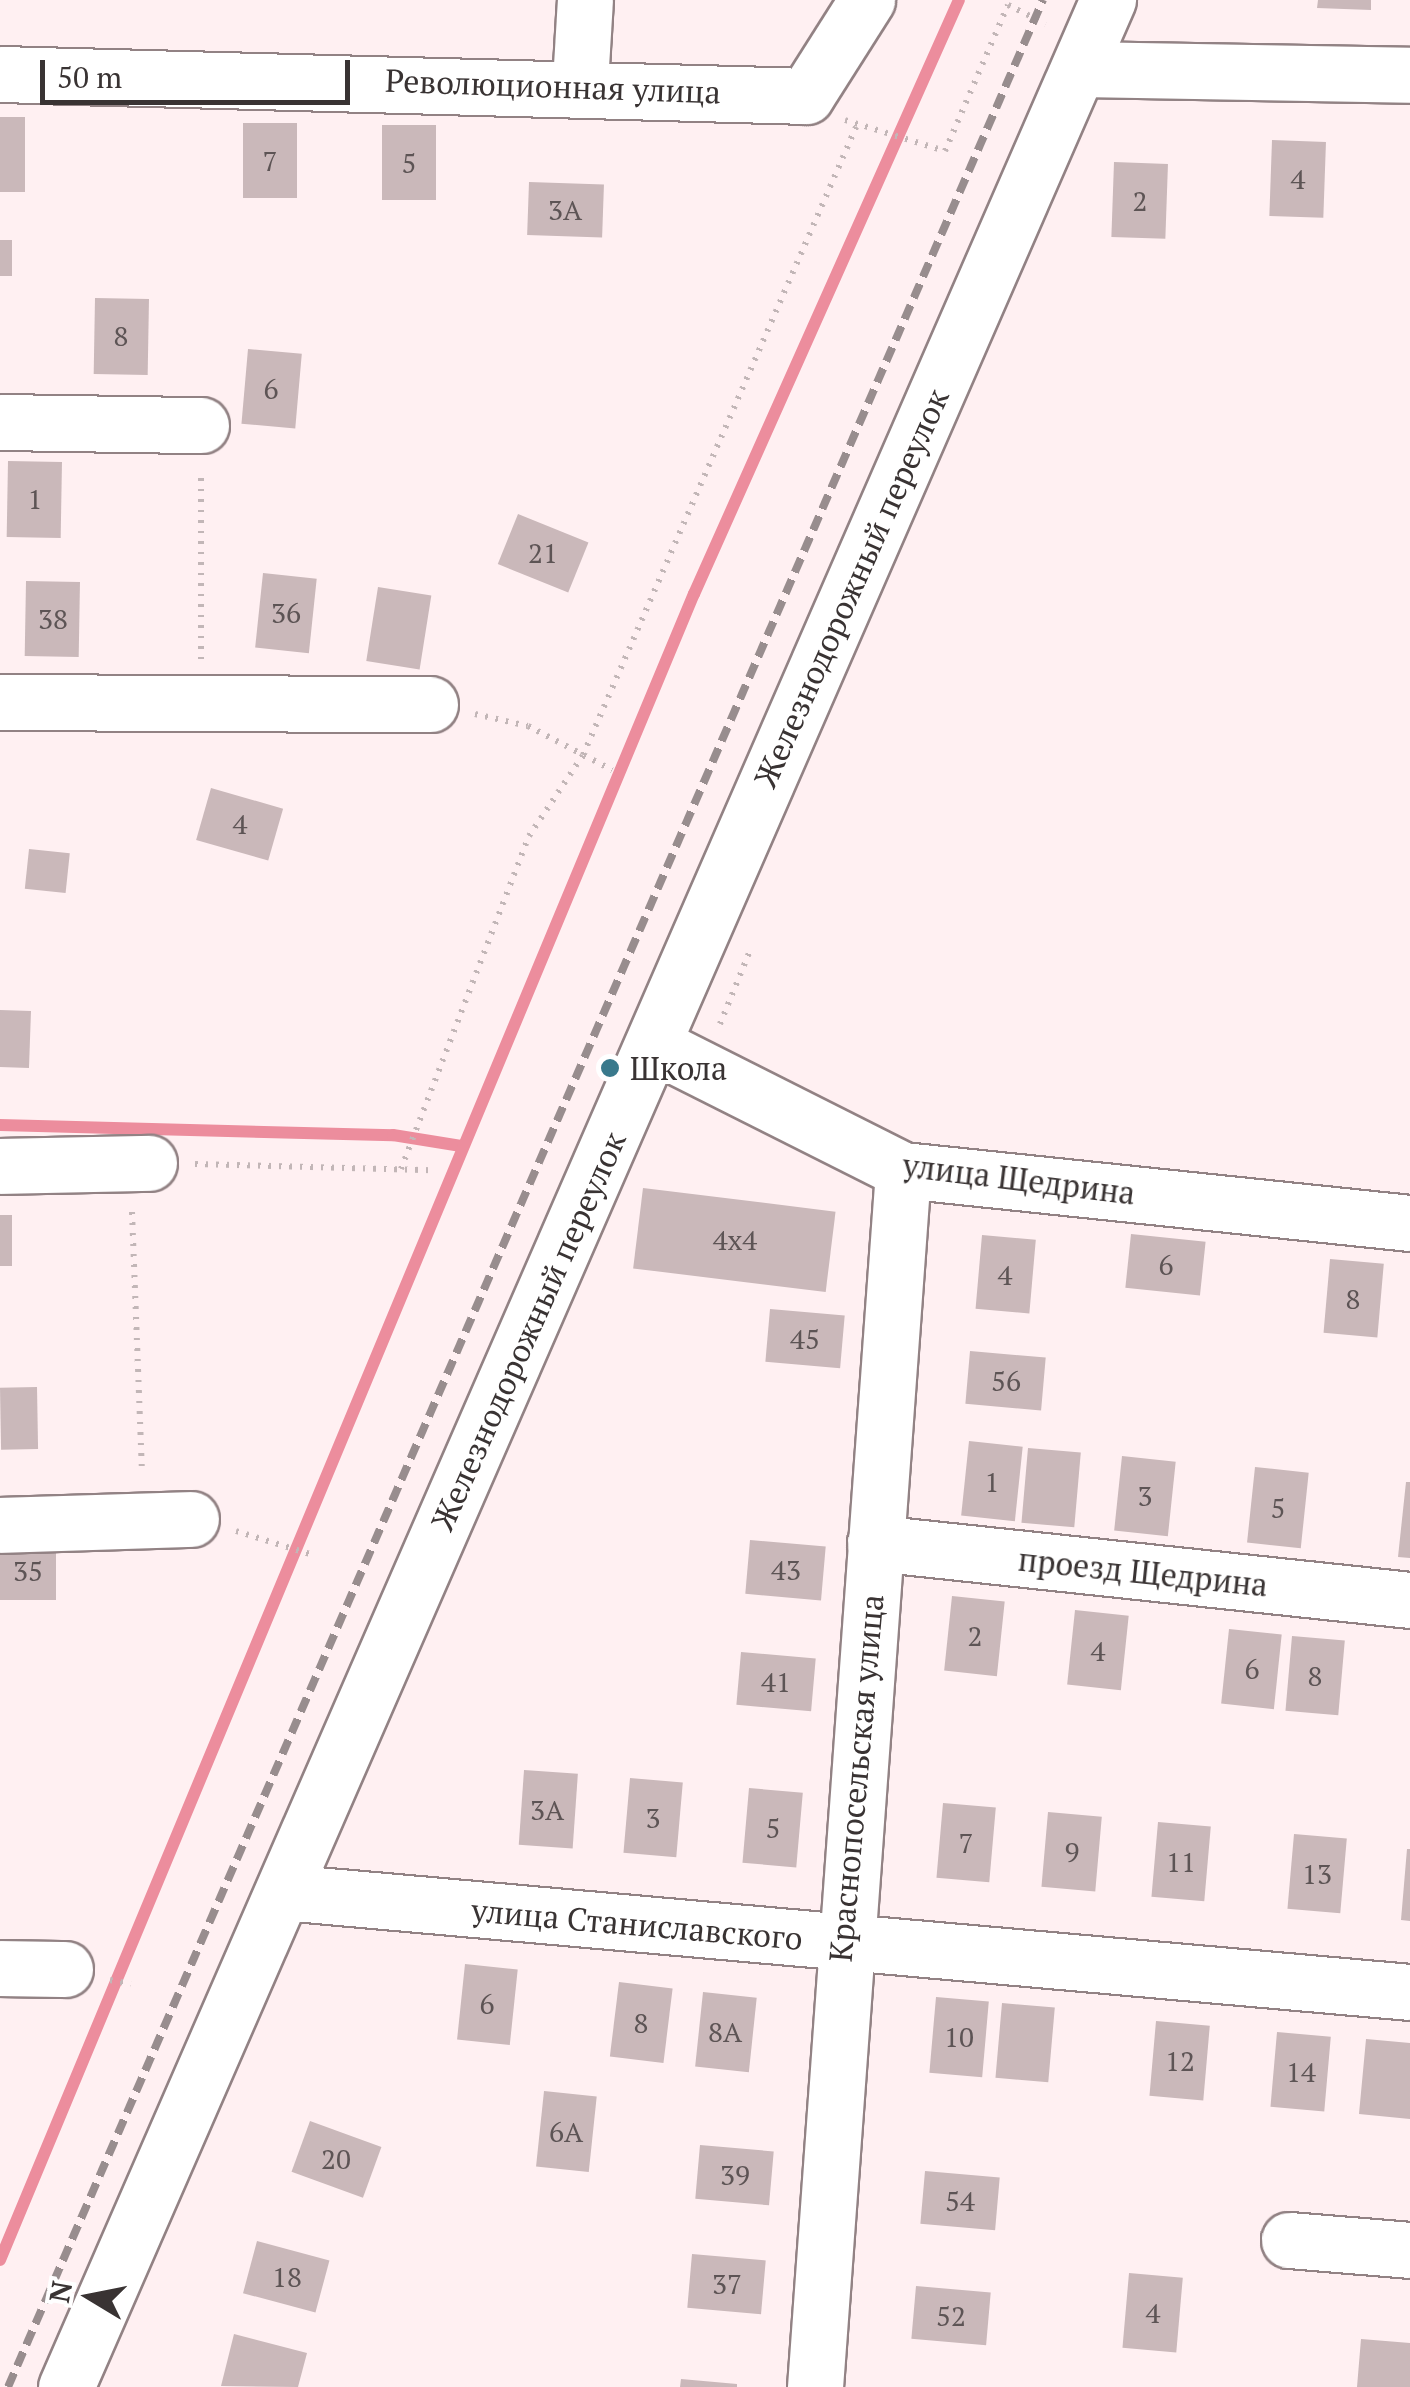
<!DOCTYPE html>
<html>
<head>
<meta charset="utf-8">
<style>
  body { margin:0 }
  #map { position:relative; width:1410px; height:2387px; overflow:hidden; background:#fff0f2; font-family:"PT Serif",serif }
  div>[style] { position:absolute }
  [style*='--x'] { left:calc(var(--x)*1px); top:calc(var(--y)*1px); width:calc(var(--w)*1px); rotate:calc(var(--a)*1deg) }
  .stream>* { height:12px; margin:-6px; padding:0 6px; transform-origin:6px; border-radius:6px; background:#ec8d9d }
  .building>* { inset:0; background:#cab8ba; transform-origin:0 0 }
  .path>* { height:6px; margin-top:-3px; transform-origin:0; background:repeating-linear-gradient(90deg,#c2b6b7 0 2.5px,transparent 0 10.5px) }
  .roads { filter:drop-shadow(2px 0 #928284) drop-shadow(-2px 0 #928284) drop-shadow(0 2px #928284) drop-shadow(0 -2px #928284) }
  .minor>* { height:55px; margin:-27.5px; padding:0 27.5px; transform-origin:27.5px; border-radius:27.5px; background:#fff }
  .rail>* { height:8px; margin-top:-4px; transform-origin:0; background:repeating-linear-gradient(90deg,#988d8e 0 15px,transparent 0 23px) }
  .dots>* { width:28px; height:28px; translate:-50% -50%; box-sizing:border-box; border:5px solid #fff; border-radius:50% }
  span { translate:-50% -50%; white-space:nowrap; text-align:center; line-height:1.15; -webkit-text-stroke:8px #fff; paint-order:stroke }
  .number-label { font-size:28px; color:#5d5455 }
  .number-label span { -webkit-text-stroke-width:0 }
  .street-label { font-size:32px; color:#393333 }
  .poi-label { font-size:32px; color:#393333 }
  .left { translate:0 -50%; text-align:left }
  .north { position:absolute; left:40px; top:2247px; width:100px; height:100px; -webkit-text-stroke:8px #fff; paint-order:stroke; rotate:280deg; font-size:28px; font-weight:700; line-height:40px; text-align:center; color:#393333 }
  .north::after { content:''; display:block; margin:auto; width:35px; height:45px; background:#393333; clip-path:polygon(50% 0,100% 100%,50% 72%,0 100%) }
  .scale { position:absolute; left:40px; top:60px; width:310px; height:45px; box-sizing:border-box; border:5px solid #393333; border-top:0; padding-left:12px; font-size:30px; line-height:35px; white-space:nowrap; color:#393333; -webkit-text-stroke:8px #fff; paint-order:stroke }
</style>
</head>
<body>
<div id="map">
  <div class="stream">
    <div style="--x:0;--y:1125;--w:393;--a:1.5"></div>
    <div style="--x:393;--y:1135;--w:69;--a:9.2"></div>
    <div style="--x:0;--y:2260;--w:1805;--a:-67.39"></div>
    <div style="--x:694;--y:594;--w:650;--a:-65.96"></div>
  </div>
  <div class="building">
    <div style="clip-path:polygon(1318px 0,1371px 0,1371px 10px,1317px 8px)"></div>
    <div style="left:0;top:117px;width:25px;height:75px"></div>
    <div style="left:243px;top:123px;width:54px;height:75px"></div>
    <div style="left:382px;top:125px;width:54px;height:75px"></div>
    <div style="left:1272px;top:140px;width:54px;height:76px;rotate:2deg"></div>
    <div style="left:1114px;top:162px;width:54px;height:75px;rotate:2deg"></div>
    <div style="left:529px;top:182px;width:75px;height:53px;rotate:2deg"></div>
    <div style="left:0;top:240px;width:12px;height:36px"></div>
    <div style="left:95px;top:298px;width:54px;height:76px;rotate:1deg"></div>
    <div style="left:248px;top:349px;width:54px;height:75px;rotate:5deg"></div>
    <div style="left:8px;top:461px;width:54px;height:76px;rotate:1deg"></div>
    <div style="left:518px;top:514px;width:76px;height:54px;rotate:22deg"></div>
    <div style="left:263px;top:573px;width:54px;height:75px;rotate:6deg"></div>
    <div style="left:26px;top:581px;width:54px;height:75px;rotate:1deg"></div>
    <div style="left:378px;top:587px;width:54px;height:75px;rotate:9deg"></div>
    <div style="left:211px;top:788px;width:75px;height:54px;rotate:16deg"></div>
    <div style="left:29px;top:849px;width:41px;height:40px;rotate:6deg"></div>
    <div style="left:0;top:1010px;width:31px;height:57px;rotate:2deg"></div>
    <div style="left:643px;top:1188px;width:194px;height:81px;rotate:7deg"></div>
    <div style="left:0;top:1215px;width:12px;height:51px"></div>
    <div style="left:1131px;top:1234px;width:75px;height:54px;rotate:6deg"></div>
    <div style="left:982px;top:1235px;width:54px;height:74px;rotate:5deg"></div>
    <div style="left:1330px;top:1259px;width:54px;height:74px;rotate:5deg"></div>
    <div style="left:770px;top:1309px;width:75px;height:53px;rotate:5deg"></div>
    <div style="left:970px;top:1351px;width:76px;height:53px;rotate:5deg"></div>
    <div style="left:37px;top:1387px;width:62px;height:37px;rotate:89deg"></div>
    <div style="left:969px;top:1441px;width:54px;height:75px;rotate:6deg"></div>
    <div style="left:1028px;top:1448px;width:53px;height:75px;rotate:5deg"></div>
    <div style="left:1122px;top:1456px;width:54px;height:75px;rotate:6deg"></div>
    <div style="left:1255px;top:1467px;width:54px;height:76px;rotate:6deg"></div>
    <div style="clip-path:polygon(1406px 1482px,1410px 1482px,1410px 1558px,1398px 1557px)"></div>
    <div style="left:750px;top:1540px;width:76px;height:54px;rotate:5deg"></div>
    <div style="left:0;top:1542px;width:56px;height:58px"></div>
    <div style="left:952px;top:1596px;width:53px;height:75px;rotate:6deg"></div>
    <div style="left:1075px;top:1610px;width:54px;height:75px;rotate:6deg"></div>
    <div style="left:1229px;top:1629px;width:53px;height:75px;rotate:6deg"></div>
    <div style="left:1292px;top:1636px;width:53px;height:75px;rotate:5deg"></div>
    <div style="left:741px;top:1652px;width:75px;height:53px;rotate:5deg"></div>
    <div style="left:524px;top:1770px;width:54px;height:75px;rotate:4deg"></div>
    <div style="left:630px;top:1778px;width:53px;height:75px;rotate:5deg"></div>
    <div style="left:749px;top:1788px;width:54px;height:75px;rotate:5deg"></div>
    <div style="left:943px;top:1803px;width:53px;height:75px;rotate:5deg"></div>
    <div style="left:1048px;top:1812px;width:54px;height:75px;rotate:5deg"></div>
    <div style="left:1158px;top:1822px;width:53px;height:75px;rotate:5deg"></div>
    <div style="left:1294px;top:1834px;width:53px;height:75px;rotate:5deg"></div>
    <div style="clip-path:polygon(1407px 1849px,1410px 1849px,1410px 1921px,1401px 1920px)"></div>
    <div style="left:465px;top:1964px;width:53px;height:76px;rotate:6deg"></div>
    <div style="left:619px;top:1982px;width:54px;height:75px;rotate:7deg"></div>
    <div style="left:703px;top:1992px;width:54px;height:75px;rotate:6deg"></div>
    <div style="left:936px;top:1997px;width:53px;height:76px;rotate:5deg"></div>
    <div style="left:1002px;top:2003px;width:53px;height:75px;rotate:5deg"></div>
    <div style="left:1156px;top:2021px;width:54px;height:75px;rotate:5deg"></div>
    <div style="left:1277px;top:2032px;width:54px;height:75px;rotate:5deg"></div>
    <div style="clip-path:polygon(1366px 2039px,1410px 2043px,1410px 2119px,1359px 2114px)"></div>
    <div style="left:544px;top:2091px;width:53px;height:76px;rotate:6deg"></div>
    <div style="left:310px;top:2121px;width:76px;height:54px;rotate:20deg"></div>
    <div style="left:700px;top:2145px;width:74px;height:54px;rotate:5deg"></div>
    <div style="left:925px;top:2171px;width:75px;height:53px;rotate:5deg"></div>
    <div style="left:257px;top:2241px;width:75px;height:54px;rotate:15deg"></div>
    <div style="left:692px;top:2254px;width:74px;height:54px;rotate:5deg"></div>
    <div style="left:1129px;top:2273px;width:54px;height:75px;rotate:5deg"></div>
    <div style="left:916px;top:2286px;width:75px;height:53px;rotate:5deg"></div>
    <div style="clip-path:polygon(234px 2334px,307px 2353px,298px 2387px,221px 2386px)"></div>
    <div style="clip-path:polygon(1361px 2339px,1410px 2343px,1410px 2387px,1357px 2387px)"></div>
    <div style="clip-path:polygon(681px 2379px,737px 2384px,737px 2387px,680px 2387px)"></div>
  </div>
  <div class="path">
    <div style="--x:845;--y:120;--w:105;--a:17.2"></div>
    <div style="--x:945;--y:151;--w:159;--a:-66.7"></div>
    <div style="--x:1008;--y:5;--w:42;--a:26.6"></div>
    <div style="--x:201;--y:659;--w:188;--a:-90"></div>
    <div style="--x:475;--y:714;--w:54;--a:12.8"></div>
    <div style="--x:528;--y:726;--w:95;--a:27.6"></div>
    <div style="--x:720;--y:1024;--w:82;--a:-67.8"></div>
    <div style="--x:195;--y:1164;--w:237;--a:1.5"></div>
    <div style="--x:401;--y:1169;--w:357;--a:-69"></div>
    <div style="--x:529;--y:836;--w:97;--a:-56.3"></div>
    <div style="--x:583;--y:755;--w:685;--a:-66.5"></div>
    <div style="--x:132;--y:1212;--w:262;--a:87.8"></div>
    <div style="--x:236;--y:1531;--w:77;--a:17.3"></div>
    <div style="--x:110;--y:1980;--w:21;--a:11"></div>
  </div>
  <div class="roads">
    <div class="minor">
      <div style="--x:1079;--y:69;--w:331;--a:1"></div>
      <div style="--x:0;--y:74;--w:806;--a:1.56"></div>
      <div style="--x:806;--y:96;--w:114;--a:-57.6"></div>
      <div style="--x:580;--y:83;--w:83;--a:-86.6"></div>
      <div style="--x:0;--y:422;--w:201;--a:0.9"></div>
      <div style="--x:0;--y:702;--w:430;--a:0.3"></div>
      <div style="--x:654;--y:1045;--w:279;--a:26.7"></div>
      <div style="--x:903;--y:1170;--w:510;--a:5.97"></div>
      <div style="--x:0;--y:1166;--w:149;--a:-1.2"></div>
      <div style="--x:0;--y:1525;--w:191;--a:-1.8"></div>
      <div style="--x:875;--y:1543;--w:538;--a:6.08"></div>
      <div style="--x:283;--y:1892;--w:1131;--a:5.07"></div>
      <div style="--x:0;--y:1968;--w:65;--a:0.9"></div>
      <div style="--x:1289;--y:2240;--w:121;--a:4.7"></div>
      <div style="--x:66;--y:2387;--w:2605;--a:-66.42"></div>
      <div style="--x:815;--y:2387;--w:1220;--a:-85.86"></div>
    </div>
  </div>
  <div class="rail">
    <div style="--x:8;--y:2387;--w:2602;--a:-66.56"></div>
  </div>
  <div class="dots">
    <div style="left:610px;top:1068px;background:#39798c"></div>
  </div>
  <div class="number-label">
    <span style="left:270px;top:161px">7</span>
    <span style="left:409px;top:163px">5</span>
    <span style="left:1298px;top:179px">4</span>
    <span style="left:1140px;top:201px">2</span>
    <span style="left:565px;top:210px">3А</span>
    <span style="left:121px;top:336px">8</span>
    <span style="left:271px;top:389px">6</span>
    <span style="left:35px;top:499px">1</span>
    <span style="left:543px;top:553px">21</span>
    <span style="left:286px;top:613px">36</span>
    <span style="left:53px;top:619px">38</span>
    <span style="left:240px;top:824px">4</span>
    <span style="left:735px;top:1240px">4x4</span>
    <span style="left:1166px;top:1265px">6</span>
    <span style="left:1005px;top:1275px">4</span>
    <span style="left:1353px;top:1299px">8</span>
    <span style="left:805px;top:1339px">45</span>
    <span style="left:1006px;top:1381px">56</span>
    <span style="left:992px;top:1482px">1</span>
    <span style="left:1145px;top:1496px">3</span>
    <span style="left:1278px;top:1508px">5</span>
    <span style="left:786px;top:1570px">43</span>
    <span style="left:28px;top:1571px">35</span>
    <span style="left:975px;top:1636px">2</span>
    <span style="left:1098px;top:1651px">4</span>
    <span style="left:1252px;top:1669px">6</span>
    <span style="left:1315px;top:1676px">8</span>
    <span style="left:776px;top:1682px">41</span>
    <span style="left:547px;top:1810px">3А</span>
    <span style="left:653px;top:1818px">3</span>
    <span style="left:773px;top:1828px">5</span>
    <span style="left:966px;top:1843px">7</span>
    <span style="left:1072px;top:1852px">9</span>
    <span style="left:1181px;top:1862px">11</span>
    <span style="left:1317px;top:1874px">13</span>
    <span style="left:487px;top:2004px">6</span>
    <span style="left:641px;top:2023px">8</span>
    <span style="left:725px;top:2032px">8А</span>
    <span style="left:959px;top:2037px">10</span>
    <span style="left:1180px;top:2061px">12</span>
    <span style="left:1301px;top:2072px">14</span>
    <span style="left:566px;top:2132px">6А</span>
    <span style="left:336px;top:2159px">20</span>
    <span style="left:735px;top:2175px">39</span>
    <span style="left:960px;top:2201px">54</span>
    <span style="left:287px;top:2277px">18</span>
    <span style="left:727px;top:2284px">37</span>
    <span style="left:1153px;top:2313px">4</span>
    <span style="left:951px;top:2316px">52</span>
  </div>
  <div class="street-label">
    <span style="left:553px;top:86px;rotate:2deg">Революционная улица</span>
    <span style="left:851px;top:588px;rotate:-66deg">Железнодорожный переулок</span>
    <span style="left:1019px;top:1179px;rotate:7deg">улица Щедрина</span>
    <span style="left:528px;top:1331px;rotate:-66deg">Железнодорожный переулок</span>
    <span style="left:1143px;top:1572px;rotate:6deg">проезд Щедрина</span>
    <span style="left:856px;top:1778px;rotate:-85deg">Краснопосельская улица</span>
    <span style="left:637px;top:1924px;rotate:5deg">улица Станиславского</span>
  </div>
  <div class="poi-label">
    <span class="left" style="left:630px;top:1068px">Школа</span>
  </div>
  <div class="north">N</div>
  <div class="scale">50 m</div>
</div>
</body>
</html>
